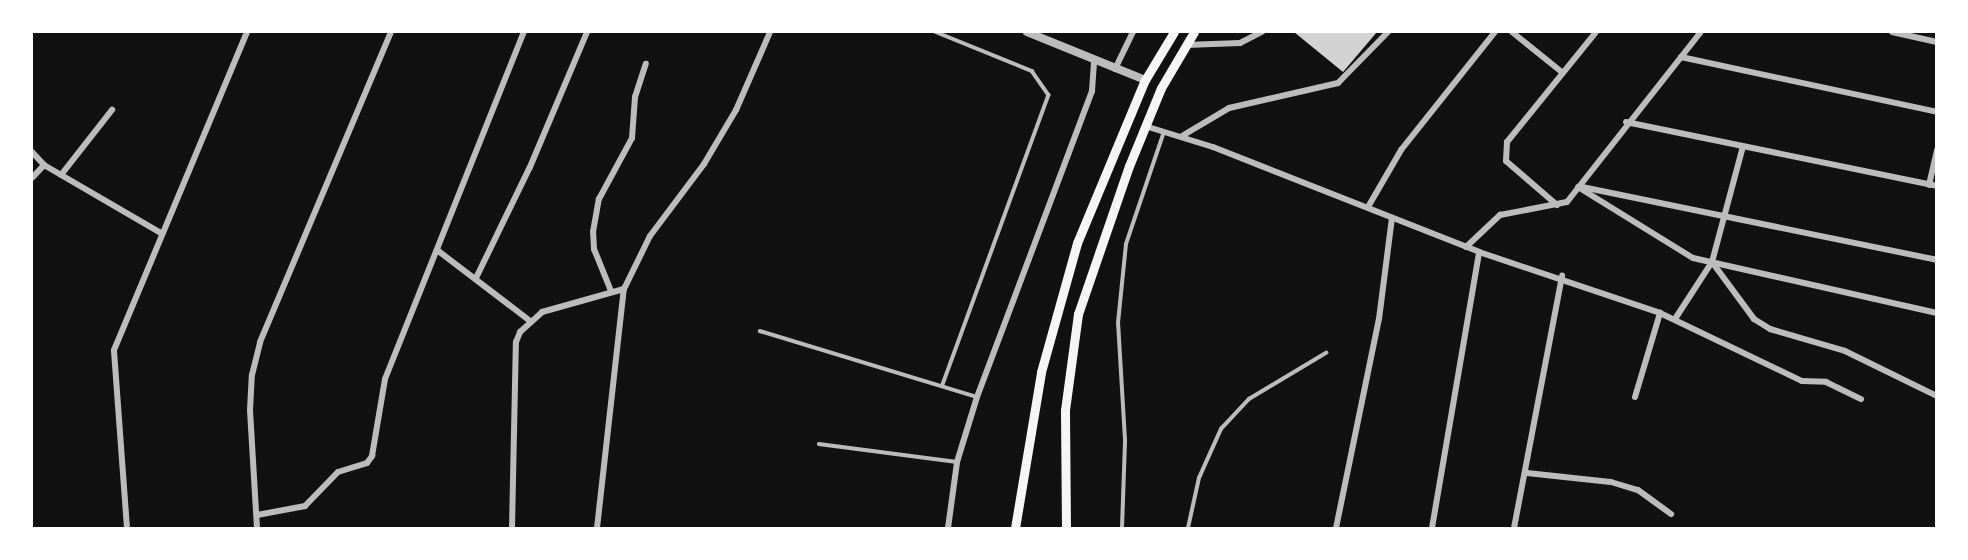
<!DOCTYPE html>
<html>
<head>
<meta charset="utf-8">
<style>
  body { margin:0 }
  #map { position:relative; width:1968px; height:560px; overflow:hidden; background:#111; font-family:"Exo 2",sans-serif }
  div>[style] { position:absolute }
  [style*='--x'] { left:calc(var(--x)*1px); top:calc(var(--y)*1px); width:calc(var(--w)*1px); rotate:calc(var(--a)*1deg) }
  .building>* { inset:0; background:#d3d3d3 }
  .service>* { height:3.5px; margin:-1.75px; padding:0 1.75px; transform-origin:1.75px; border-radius:1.75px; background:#bcbcbc }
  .minor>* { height:6px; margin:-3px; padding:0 3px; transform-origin:3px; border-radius:3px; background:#bcbcbc }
  .tertiary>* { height:8px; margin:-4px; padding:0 4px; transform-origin:4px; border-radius:4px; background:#bcbcbc }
  .secondary>* { height:9px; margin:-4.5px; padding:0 4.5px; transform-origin:4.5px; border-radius:4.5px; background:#f5f5f5 }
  span { translate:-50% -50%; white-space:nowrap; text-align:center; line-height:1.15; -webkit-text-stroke:5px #fff; paint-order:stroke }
  .frame { position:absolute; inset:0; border:33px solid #fff; pointer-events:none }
</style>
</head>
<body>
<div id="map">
  <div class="building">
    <div style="clip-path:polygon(1294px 32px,1377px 32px,1343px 72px)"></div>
  </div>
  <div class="service">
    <div style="--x:936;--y:32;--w:104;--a:22.1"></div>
    <div style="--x:1032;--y:71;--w:29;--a:55"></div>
    <div style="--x:1049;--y:95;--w:309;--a:110.1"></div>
    <div style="--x:760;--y:331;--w:227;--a:16.9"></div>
    <div style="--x:819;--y:444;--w:139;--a:7.4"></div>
    <div style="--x:1122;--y:528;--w:88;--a:-88"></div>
    <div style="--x:1125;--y:440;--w:117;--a:-93.4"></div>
    <div style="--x:1118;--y:323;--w:79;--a:-84.2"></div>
    <div style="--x:1126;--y:244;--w:118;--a:-71.3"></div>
    <div style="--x:1188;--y:528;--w:51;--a:-77.6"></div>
    <div style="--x:1199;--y:478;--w:54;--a:-65.8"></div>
    <div style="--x:1221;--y:429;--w:41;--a:-47"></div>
    <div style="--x:1249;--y:399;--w:90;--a:-30.9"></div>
  </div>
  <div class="minor">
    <div style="--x:1512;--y:32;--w:65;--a:38.8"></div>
    <div style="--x:1892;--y:32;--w:46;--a:12.5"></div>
    <div style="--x:1186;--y:45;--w:54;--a:-2.1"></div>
    <div style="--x:1240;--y:43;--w:25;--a:-27"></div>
    <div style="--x:1681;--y:57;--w:262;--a:12.1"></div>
    <div style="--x:1115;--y:69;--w:41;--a:-64.1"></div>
    <div style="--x:1626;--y:122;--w:318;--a:11.6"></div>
    <div style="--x:1145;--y:126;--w:71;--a:17.2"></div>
    <div style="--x:1213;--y:147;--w:286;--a:21.5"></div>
    <div style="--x:1479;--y:252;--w:191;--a:18.6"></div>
    <div style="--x:1660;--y:313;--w:157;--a:25.6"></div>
    <div style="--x:1802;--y:381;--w:24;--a:2"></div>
    <div style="--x:1826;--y:382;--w:39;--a:26"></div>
    <div style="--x:1182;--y:136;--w:55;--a:-30.8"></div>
    <div style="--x:1229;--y:108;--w:112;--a:-12.9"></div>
    <div style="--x:1338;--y:83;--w:71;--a:-45.6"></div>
    <div style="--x:32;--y:152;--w:18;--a:47"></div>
    <div style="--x:44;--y:165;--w:135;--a:30.2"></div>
    <div style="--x:61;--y:175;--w:83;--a:-51.9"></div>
    <div style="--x:32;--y:178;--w:18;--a:-47"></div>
    <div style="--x:1929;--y:185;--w:36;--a:-77"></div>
    <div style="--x:1578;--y:187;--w:135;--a:31.7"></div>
    <div style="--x:1693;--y:258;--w:250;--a:12.7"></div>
    <div style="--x:1582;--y:187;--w:362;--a:11.6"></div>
    <div style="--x:1557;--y:205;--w:67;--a:-139.2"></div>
    <div style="--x:1506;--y:161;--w:19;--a:-87"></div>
    <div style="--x:1507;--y:142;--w:141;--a:-51"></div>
    <div style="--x:1368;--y:207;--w:66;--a:-59.9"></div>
    <div style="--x:1401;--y:150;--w:151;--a:-51.5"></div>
    <div style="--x:1466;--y:247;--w:47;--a:-43.3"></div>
    <div style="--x:1500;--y:215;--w:68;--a:-11"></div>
    <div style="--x:1567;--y:202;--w:216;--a:-51.8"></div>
    <div style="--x:437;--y:250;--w:116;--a:37.3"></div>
    <div style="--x:1712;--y:262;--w:71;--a:53.6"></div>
    <div style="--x:1754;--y:319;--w:19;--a:32"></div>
    <div style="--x:1770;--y:329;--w:78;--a:16.3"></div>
    <div style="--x:1845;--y:351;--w:102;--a:26.1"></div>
    <div style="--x:476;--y:278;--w:123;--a:-64.1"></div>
    <div style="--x:530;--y:167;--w:147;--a:-67.1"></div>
    <div style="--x:611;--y:291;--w:45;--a:-112"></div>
    <div style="--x:594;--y:249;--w:17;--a:-93"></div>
    <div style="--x:593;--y:232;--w:34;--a:-80"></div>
    <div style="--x:599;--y:199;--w:69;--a:-61.6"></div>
    <div style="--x:632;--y:138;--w:41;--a:-85.8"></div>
    <div style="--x:635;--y:97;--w:35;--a:-72"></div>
    <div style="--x:1675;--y:319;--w:68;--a:-57"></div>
    <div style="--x:1712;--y:262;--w:120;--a:-75"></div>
    <div style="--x:1635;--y:397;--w:88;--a:-73.4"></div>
    <div style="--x:1527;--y:473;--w:84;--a:6.1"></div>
    <div style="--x:1611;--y:482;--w:28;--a:17"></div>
    <div style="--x:1638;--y:490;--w:41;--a:36"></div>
    <div style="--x:257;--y:515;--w:49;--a:-10.6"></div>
    <div style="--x:305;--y:506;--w:47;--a:-45.9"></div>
    <div style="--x:338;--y:472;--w:30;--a:-17"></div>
    <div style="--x:367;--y:463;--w:9;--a:-54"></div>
    <div style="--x:372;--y:456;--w:78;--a:-80.4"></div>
    <div style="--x:385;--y:379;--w:374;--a:-68.2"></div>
    <div style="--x:127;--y:528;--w:178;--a:-94.2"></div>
    <div style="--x:114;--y:350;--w:345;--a:-67.3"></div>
    <div style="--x:257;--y:528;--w:118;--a:-93.4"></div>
    <div style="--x:250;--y:410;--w:35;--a:-87"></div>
    <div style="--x:252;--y:375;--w:34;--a:-76"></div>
    <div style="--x:260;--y:342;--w:337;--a:-67.1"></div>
    <div style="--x:512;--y:528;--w:186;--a:-88.8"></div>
    <div style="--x:516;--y:342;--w:11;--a:-68"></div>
    <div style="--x:520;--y:332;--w:30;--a:-42"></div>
    <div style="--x:542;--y:312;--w:85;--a:-15.7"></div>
    <div style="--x:597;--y:528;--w:241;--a:-83.6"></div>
    <div style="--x:624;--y:289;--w:59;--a:-63.9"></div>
    <div style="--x:650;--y:236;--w:90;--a:-53.1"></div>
    <div style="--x:704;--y:164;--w:63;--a:-59.3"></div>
    <div style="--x:736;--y:110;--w:85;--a:-66.4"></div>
    <div style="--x:948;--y:528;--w:67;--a:-82.2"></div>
    <div style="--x:957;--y:462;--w:68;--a:-72.9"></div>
    <div style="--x:977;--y:397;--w:327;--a:-69.4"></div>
    <div style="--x:1092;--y:91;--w:31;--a:-86"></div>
    <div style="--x:1336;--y:528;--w:213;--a:-78.4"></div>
    <div style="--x:1379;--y:319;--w:102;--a:-82.7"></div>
    <div style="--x:1432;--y:528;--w:280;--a:-80.3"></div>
    <div style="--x:1514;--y:528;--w:257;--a:-79.2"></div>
  </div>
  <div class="tertiary">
    <div style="--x:1027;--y:32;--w:127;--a:22.1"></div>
  </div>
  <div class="secondary">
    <div style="--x:1015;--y:528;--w:158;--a:-80.5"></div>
    <div style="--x:1041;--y:372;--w:134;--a:-74.4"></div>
    <div style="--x:1077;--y:243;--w:177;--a:-67.4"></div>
    <div style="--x:1145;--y:80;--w:56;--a:-58.9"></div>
    <div style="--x:1066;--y:528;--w:118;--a:-90.5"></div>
    <div style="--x:1065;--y:410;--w:97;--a:-82.3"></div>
    <div style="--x:1078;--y:314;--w:157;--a:-71"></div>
    <div style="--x:1129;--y:166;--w:84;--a:-67.7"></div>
    <div style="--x:1161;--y:88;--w:65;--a:-59.5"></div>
  </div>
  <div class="frame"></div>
</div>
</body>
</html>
